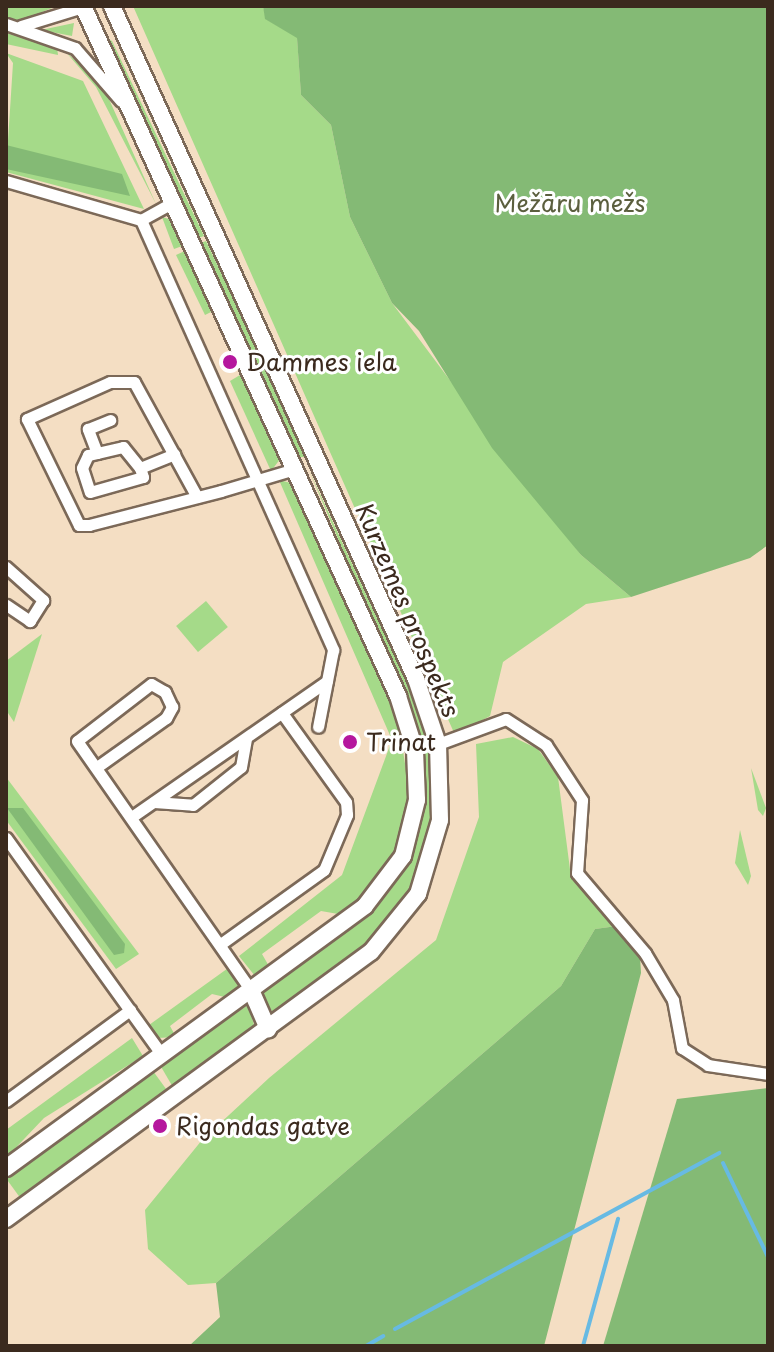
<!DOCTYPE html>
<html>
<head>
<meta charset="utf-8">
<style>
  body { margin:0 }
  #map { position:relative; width:774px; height:1352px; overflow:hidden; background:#f4dec3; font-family:"Playpen Sans",sans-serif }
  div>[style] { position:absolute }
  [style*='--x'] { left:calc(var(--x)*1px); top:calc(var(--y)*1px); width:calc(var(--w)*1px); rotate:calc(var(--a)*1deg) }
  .green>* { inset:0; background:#a5da89; transform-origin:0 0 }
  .forest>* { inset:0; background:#84ba75 }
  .stream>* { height:4px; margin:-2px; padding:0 2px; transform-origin:2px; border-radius:2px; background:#67bae3 }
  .roads { filter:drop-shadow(2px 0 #7c6958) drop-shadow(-2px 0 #7c6958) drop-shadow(0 2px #7c6958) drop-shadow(0 -2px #7c6958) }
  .minor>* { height:11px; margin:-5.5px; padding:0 5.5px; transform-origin:5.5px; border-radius:5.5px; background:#fff }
  .secondary>* { height:16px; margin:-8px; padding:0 8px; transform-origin:8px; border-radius:8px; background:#fff }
  .dots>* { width:22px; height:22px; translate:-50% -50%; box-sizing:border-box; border:4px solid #fff; border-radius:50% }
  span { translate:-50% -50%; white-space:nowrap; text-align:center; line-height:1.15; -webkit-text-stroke:6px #fff; paint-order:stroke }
  .park-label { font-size:24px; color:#5b5f3e }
  .poi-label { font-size:24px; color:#3b2a1e }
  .left { translate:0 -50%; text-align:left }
  .street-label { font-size:24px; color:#3b2a1e }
  .frame { position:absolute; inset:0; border:8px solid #3b2a1e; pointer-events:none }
</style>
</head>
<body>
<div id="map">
  <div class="green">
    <div style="clip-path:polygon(6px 6px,57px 6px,17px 22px,6px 20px)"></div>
    <div style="clip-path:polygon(133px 6px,263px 6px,266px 19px,297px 37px,301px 95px,331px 125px,350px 217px,392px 303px,581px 555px,631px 597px,586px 604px,503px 662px,490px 716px,455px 735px)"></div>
    <div style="clip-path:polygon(74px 23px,72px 36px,41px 30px)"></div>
    <div style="clip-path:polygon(6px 33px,57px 47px,58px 55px,6px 44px)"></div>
    <div style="clip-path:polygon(105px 37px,112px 41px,204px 236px,198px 238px)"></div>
    <div style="clip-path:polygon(65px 51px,104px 88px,156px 204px,96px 87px)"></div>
    <div style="clip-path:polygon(6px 53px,83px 81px,144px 209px,6px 172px,13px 63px)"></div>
    <div style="clip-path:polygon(162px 217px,169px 219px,185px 245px,174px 249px)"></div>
    <div style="clip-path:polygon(206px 241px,306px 452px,304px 457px,298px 457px,201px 243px)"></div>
    <div style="clip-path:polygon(187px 250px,211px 312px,205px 315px,176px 255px)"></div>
    <div style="clip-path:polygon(240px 375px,281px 458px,271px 471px,230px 381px)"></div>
    <div style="clip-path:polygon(309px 470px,428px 729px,433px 825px,403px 907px,357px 956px,275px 1015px,259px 994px,389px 892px,413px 854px,424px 808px,420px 738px,410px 710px)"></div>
    <div style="clip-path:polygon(279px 480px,295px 484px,397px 713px,410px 795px,395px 855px,373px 888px,344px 915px,321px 911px,262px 954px,270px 968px,255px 976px,239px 956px,342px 875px,392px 740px)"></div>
    <div style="left:206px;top:601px;width:34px;height:39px;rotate:50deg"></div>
    <div style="clip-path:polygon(42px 634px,14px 722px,6px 710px,6px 661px)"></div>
    <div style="clip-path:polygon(513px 737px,538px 749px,558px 777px,571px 877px,617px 926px,595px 929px,561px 986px,216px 1283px,188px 1285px,148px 1249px,145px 1210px,202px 1140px,269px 1078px,436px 940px,479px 817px,476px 744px)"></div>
    <div style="clip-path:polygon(751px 768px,766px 808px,763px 816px,758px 810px)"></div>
    <div style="clip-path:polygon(6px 777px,139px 954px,116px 969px,6px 820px)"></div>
    <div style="clip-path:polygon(740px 830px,751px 876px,748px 885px,735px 863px)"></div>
    <div style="clip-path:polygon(231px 966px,240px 989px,229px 998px,212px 994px,170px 1026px,176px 1037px,158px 1038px,149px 1025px)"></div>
    <div style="clip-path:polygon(248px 1005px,255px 1028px,174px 1089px,160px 1065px)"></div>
    <div style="clip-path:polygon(132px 1038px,143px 1056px,44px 1118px,6px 1158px,6px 1130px)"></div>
    <div style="left:153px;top:1071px;width:26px;height:182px;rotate:54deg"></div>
  </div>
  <div class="forest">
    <div style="clip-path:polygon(263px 6px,768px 6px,768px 545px,750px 558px,631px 597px,581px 555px,492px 448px,419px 331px,392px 303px,350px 217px,331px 125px,301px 95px,297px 38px,265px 19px)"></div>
    <div style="clip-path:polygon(6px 145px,122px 174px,130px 196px,6px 169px)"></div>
    <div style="clip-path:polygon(7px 808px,23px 808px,125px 944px,124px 953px,114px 955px)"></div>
    <div style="clip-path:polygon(617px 926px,640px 956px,641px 973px,544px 1346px,189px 1346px,220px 1317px,216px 1283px,561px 986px,595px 929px)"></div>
    <div style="clip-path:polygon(768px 1088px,768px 1346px,603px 1346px,677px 1099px)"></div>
  </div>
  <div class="stream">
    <div style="--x:723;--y:1163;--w:104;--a:64.4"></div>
    <div style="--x:395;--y:1329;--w:369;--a:-28.5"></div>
    <div style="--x:366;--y:1346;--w:20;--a:-30"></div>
    <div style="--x:583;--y:1346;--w:132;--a:-74.6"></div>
  </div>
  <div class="roads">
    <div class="minor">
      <div style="--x:6;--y:24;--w:73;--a:19.2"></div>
      <div style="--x:75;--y:48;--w:70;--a:49"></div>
      <div style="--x:21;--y:26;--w:68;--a:-17.1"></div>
      <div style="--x:6;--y:181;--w:141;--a:16.1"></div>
      <div style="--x:141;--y:220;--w:38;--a:-29"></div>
      <div style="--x:141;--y:220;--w:471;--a:65.9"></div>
      <div style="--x:333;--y:650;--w:78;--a:101"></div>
      <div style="--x:97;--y:453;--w:26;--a:-111"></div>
      <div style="--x:88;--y:429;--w:24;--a:-22"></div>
      <div style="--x:140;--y:468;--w:27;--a:-129"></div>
      <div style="--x:123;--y:447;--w:36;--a:167"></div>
      <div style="--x:88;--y:455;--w:14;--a:115"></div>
      <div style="--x:82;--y:468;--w:25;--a:72"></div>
      <div style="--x:90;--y:492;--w:55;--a:-15.8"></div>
      <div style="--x:143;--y:477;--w:9;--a:-108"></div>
      <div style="--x:140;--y:468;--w:37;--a:-22"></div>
      <div style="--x:197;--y:497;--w:131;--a:-118.7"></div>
      <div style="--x:134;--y:382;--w:24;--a:180"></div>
      <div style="--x:110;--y:382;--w:91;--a:156"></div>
      <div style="--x:27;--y:419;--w:118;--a:63.9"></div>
      <div style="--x:79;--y:525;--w:10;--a:0"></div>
      <div style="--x:89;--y:525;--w:136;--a:-14.4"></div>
      <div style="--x:221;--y:491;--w:77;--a:-16.6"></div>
      <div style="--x:6;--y:567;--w:50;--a:41.7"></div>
      <div style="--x:43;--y:600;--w:25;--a:122"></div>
      <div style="--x:30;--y:621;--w:29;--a:-146"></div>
      <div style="--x:438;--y:744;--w:72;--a:-20.2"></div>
      <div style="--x:506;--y:719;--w:48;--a:33"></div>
      <div style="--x:546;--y:745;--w:66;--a:56.8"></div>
      <div style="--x:582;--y:800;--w:73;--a:93.9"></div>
      <div style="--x:577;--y:873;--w:105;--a:49.6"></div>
      <div style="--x:645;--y:953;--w:55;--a:59.2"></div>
      <div style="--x:673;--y:1000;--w:49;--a:79.4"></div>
      <div style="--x:682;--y:1048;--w:31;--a:33"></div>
      <div style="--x:708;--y:1065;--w:61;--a:8.5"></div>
      <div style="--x:97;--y:767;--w:85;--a:-35.4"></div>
      <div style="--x:166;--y:718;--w:13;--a:-61"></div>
      <div style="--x:172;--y:707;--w:17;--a:-115"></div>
      <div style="--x:165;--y:692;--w:16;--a:-150"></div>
      <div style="--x:151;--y:684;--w:93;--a:142.4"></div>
      <div style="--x:77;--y:741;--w:304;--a:55.1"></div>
      <div style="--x:154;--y:802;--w:39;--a:4"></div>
      <div style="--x:193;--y:805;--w:61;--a:-38.4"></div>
      <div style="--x:241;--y:767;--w:29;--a:-80"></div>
      <div style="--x:133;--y:816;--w:236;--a:-34.8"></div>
      <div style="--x:6;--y:838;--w:267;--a:54.3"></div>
      <div style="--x:222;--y:943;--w:125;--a:-35.6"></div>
      <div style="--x:324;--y:870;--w:60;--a:-67.3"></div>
      <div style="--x:347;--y:815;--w:13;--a:-94"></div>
      <div style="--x:346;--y:802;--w:110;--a:-125.7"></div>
      <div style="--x:6;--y:1101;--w:154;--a:-36.3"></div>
    </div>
    <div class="secondary">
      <div style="--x:251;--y:990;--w:43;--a:66.4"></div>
      <div style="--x:6;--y:1168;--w:444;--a:-36.1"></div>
      <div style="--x:365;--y:906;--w:63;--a:-52.8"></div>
      <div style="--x:403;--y:856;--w:58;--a:-76"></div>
      <div style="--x:417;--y:800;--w:50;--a:-92.3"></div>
      <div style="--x:415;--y:750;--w:57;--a:-107.5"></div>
      <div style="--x:398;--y:696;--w:759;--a:-114.54"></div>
      <div style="--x:6;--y:1219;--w:452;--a:-36.2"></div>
      <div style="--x:371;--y:952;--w:75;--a:-51"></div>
      <div style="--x:418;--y:894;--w:77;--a:-73.4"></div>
      <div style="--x:440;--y:820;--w:76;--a:-91.5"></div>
      <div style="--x:438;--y:744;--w:69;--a:-108.7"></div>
      <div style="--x:416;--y:679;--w:738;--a:-114.31"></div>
    </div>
  </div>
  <div class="dots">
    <div style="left:230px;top:362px;background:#b5179e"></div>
    <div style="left:350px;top:742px;background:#b5179e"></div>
    <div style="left:160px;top:1126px;background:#b5179e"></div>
  </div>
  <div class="park-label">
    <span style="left:570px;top:203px">Mežāru mežs</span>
  </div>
  <div class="poi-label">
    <span class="left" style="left:246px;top:362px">Dammes iela</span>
    <span class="left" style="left:366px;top:742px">Trinat</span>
    <span class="left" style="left:176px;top:1126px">Rigondas gatve</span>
  </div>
  <div class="street-label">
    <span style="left:408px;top:610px;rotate:67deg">Kurzemes prospekts</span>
  </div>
  <div class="frame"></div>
</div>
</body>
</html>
